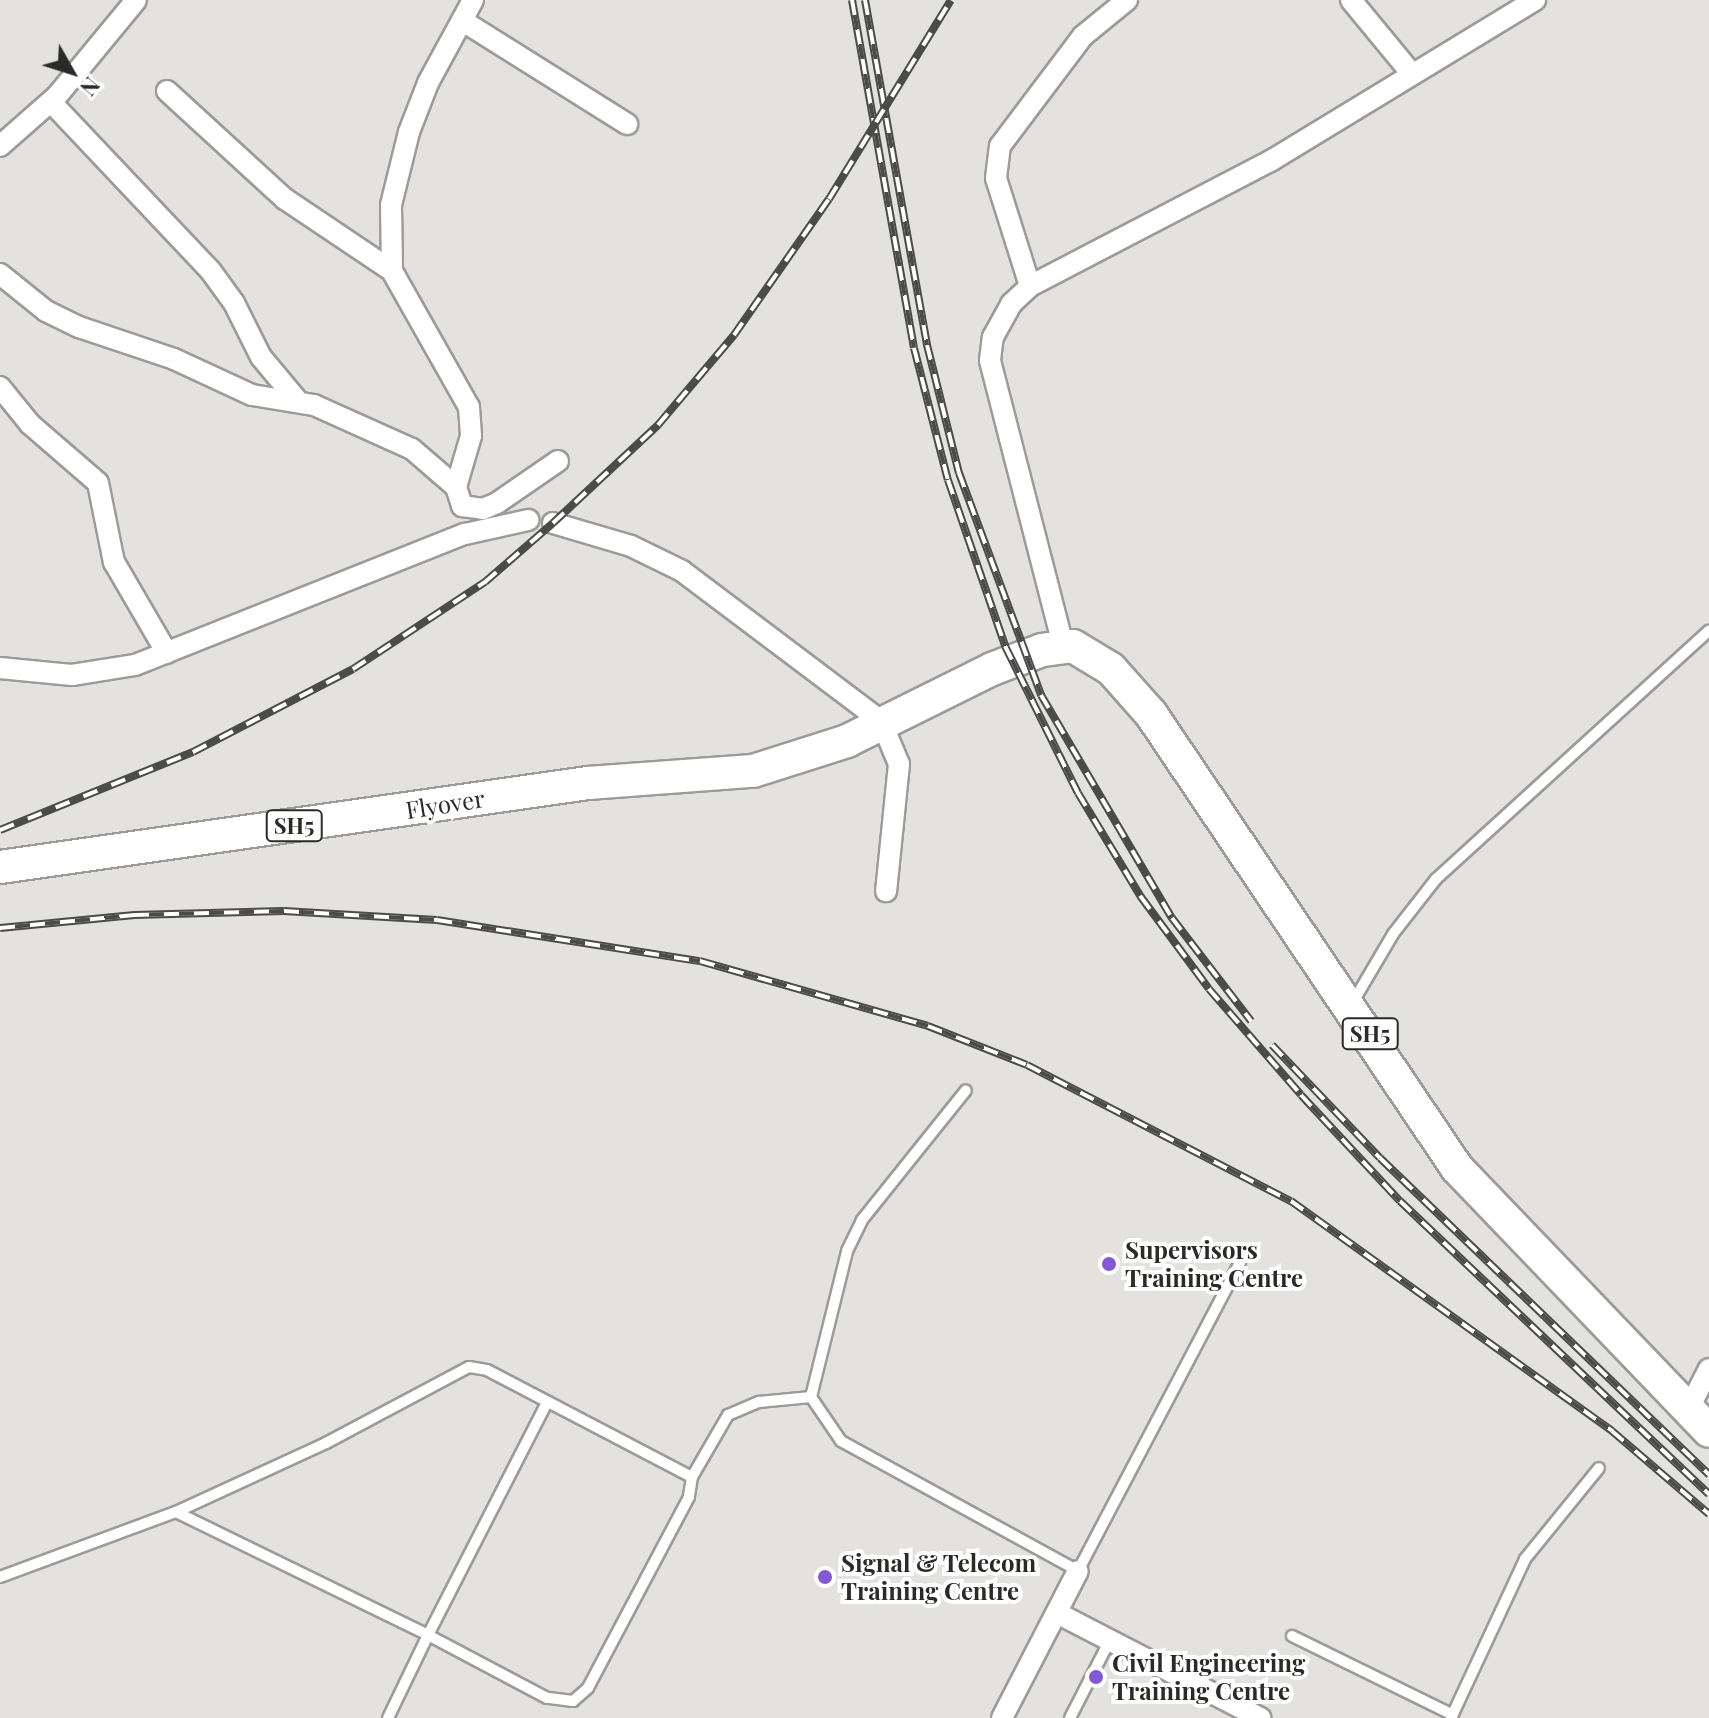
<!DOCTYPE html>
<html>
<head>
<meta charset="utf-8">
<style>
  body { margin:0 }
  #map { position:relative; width:1709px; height:1718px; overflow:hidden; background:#e3e2de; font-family:"Playfair Display",serif }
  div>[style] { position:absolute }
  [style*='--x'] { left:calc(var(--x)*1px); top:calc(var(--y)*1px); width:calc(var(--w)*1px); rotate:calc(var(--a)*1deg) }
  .roads { filter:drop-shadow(2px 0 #9c9b98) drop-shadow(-2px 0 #9c9b98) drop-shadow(0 2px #9c9b98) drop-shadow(0 -2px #9c9b98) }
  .service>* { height:10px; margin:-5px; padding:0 5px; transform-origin:5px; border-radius:5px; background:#fff }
  .minor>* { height:20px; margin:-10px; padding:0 10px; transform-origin:10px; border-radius:10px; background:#fff }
  .primary>* { height:32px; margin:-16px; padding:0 16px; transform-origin:16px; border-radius:16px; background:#fff }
  .rail>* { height:8px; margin-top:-4px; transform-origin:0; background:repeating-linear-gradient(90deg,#fff 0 15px,#4b4b49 0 30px); box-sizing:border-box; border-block:2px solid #4b4b49 }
  .dots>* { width:22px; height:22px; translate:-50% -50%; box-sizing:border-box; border:4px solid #fff; border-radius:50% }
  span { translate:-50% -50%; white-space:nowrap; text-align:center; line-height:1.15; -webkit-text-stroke:8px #fff; paint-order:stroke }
  .shield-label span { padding:2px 6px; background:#fff; border:2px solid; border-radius:6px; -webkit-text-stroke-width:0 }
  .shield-label { font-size:22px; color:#2a2a28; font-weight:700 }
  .street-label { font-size:24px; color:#2a2a28 }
  .poi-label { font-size:24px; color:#2a2a28; font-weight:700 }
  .left { translate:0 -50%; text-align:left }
  .north { position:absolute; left:32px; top:32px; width:80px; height:80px; -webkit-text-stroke:6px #fff; paint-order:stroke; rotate:129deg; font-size:22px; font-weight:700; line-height:32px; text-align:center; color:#2a2a28 }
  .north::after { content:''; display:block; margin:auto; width:28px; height:36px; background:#2a2a28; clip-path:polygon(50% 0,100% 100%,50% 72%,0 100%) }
</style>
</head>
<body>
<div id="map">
  <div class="roads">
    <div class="service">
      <div style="--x:1353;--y:1002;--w:79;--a:-59.5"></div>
      <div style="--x:1393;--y:934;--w:70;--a:-52"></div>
      <div style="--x:1436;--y:879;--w:369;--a:-42.3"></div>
      <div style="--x:811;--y:1397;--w:150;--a:-76.1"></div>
      <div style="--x:847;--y:1251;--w:34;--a:-64"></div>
      <div style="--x:862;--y:1220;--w:166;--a:-51.3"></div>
      <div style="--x:692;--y:1477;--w:72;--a:-59.9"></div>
      <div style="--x:728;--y:1415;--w:34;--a:-23"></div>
      <div style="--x:759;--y:1402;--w:52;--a:-5.5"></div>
      <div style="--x:811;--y:1397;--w:53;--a:55.7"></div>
      <div style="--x:841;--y:1441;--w:270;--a:28.7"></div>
      <div style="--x:1078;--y:1571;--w:349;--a:-62.3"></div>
      <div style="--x:176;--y:1512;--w:165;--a:-24.7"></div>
      <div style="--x:326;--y:1443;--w:162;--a:-28"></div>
      <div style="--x:469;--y:1367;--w:18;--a:9"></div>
      <div style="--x:487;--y:1370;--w:231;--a:27.6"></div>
      <div style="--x:692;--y:1477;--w:20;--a:99"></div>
      <div style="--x:689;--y:1497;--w:216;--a:117.9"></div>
      <div style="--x:588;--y:1688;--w:20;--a:139"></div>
      <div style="--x:573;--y:1701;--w:26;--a:-173"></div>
      <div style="--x:547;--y:1698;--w:135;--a:-152.1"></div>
      <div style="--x:428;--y:1635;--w:92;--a:115.7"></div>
      <div style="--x:0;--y:1577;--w:188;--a:-20.3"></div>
      <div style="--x:176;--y:1512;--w:280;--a:26"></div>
      <div style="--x:428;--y:1635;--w:262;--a:-62.9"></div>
      <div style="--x:1292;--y:1636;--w:179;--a:26.1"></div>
      <div style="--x:1070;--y:1718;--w:88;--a:-62.9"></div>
      <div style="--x:1451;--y:1718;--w:175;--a:-65"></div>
      <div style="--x:1525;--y:1559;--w:117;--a:-50.9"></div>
    </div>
    <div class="minor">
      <div style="--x:473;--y:0;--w:94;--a:118.5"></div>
      <div style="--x:428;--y:83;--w:53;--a:111.2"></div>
      <div style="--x:409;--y:132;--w:75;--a:103.9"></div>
      <div style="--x:391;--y:205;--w:66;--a:89.1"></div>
      <div style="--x:392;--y:271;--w:156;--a:60.5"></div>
      <div style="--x:469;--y:407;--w:29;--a:86"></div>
      <div style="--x:471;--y:436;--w:53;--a:106.4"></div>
      <div style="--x:456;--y:487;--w:20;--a:72"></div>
      <div style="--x:462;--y:506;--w:21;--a:8"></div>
      <div style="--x:483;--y:509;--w:15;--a:-23"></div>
      <div style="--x:497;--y:503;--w:74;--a:-34.5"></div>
      <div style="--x:1351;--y:0;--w:96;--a:50.5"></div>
      <div style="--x:463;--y:21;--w:194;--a:32.1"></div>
      <div style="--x:167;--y:91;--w:160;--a:42.5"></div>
      <div style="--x:285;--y:199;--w:129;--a:33.9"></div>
      <div style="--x:51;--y:102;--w:231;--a:46.6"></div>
      <div style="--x:210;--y:270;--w:41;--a:54"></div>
      <div style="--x:234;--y:303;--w:60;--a:63.4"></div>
      <div style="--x:261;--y:357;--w:56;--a:50.1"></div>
      <div style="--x:0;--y:146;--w:76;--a:-41.3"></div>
      <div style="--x:57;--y:96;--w:124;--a:-50.5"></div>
      <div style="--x:0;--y:274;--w:59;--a:38.8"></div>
      <div style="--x:46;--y:311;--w:37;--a:26"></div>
      <div style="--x:79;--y:327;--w:100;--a:18.6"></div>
      <div style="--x:174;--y:359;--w:86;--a:24.8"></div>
      <div style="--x:252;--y:395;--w:63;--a:9.2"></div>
      <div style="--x:314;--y:405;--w:107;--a:24.2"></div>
      <div style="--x:412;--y:449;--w:58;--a:40.8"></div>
      <div style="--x:1030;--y:286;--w:113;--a:-107.5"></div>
      <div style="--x:996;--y:178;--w:32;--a:-83"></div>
      <div style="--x:1000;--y:146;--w:138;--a:-53"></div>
      <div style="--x:1083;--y:36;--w:57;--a:-39.3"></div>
      <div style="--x:0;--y:387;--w:48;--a:51"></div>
      <div style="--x:30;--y:424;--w:90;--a:40.9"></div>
      <div style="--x:98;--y:483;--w:81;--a:78.6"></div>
      <div style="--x:114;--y:562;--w:105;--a:59.8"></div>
      <div style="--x:553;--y:523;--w:81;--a:16.4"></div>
      <div style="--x:631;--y:546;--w:57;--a:26.1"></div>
      <div style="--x:682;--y:571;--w:249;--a:37"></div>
      <div style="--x:881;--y:721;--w:47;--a:67.3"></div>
      <div style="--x:899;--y:764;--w:128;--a:95.8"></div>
      <div style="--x:1063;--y:645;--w:294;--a:-104.4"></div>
      <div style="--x:990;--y:360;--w:23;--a:-83"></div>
      <div style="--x:993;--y:337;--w:38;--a:-61"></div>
      <div style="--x:1011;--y:304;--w:26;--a:-43"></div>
      <div style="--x:1030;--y:286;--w:273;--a:-27.5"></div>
      <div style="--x:1272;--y:160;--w:308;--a:-31.3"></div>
      <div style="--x:0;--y:668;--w:72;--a:5.6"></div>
      <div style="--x:72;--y:675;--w:64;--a:-9"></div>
      <div style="--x:135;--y:665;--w:355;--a:-21.7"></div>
      <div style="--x:465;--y:534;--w:65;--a:-12.5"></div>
      <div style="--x:1688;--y:1410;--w:46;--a:-62.9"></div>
      <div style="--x:1057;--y:1613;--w:229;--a:27.3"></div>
      <div style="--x:1002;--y:1718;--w:165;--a:-62.7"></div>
    </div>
    <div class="primary">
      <div style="--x:0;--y:867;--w:594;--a:-8.13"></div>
      <div style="--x:588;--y:783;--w:165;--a:-4.2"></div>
      <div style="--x:753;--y:771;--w:99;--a:-17.7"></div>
      <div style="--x:847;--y:741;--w:162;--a:-26.4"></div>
      <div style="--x:992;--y:669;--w:53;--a:-20.8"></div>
      <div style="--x:1042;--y:650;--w:31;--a:-7"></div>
      <div style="--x:1073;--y:646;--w:44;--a:31.2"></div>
      <div style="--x:1111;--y:669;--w:60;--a:48.4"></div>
      <div style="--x:1151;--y:714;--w:547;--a:56.02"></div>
      <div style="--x:1457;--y:1168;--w:364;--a:46.2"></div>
    </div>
  </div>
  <div class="rail">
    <div style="--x:852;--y:0;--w:353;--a:79.9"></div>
    <div style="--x:914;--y:348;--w:136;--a:75.6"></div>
    <div style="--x:948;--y:480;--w:176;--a:71"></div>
    <div style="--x:1005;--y:646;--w:164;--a:63.6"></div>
    <div style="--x:1078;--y:793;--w:122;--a:58.8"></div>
    <div style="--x:1141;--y:897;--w:114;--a:53.5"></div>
    <div style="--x:1209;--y:989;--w:140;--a:49"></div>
    <div style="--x:1301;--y:1095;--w:145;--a:47"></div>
    <div style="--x:1400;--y:1201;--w:426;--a:43.5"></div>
    <div style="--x:865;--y:0;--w:351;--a:79.8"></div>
    <div style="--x:927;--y:345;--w:132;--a:76"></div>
    <div style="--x:959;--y:473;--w:237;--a:69.7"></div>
    <div style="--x:1041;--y:695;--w:259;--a:59.6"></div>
    <div style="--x:1172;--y:918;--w:130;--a:52.5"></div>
    <div style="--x:0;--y:830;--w:208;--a:-22"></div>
    <div style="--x:193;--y:752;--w:180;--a:-27.4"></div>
    <div style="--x:353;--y:669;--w:158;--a:-33.4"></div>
    <div style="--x:485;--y:582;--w:90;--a:-40.9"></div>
    <div style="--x:553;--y:523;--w:144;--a:-43"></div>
    <div style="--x:658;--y:425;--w:118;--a:-49.8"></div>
    <div style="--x:734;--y:335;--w:166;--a:-55.1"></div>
    <div style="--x:829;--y:199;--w:233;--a:-58.5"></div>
    <div style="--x:0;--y:928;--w:135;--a:-5.5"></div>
    <div style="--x:134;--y:915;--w:150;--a:-1.5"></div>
    <div style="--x:284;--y:911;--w:153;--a:3.4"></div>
    <div style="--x:437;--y:920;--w:266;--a:8.9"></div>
    <div style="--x:700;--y:961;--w:237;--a:15.9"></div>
    <div style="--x:928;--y:1026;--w:106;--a:21.5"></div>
    <div style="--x:1027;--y:1065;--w:297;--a:27.3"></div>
    <div style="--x:1291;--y:1201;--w:395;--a:35.6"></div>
    <div style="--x:1612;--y:1431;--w:128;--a:40.6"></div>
    <div style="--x:1272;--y:1045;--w:156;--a:46.3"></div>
    <div style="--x:1380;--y:1158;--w:457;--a:43.9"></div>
  </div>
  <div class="dots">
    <div style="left:1109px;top:1264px;background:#825ad4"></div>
    <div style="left:825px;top:1577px;background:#825ad4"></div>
    <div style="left:1096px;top:1677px;background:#825ad4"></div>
  </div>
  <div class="shield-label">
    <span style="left:294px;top:826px">SH5</span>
    <span style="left:1370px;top:1034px">SH5</span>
  </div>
  <div class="street-label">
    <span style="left:445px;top:804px;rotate:-9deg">Flyover</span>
  </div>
  <div class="poi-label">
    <span class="left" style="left:1125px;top:1264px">Supervisors<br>Training Centre</span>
    <span class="left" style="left:841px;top:1577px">Signal &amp; Telecom<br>Training Centre</span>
    <span class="left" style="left:1112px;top:1677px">Civil Engineering<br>Training Centre</span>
  </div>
  <div class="north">N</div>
</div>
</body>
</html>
